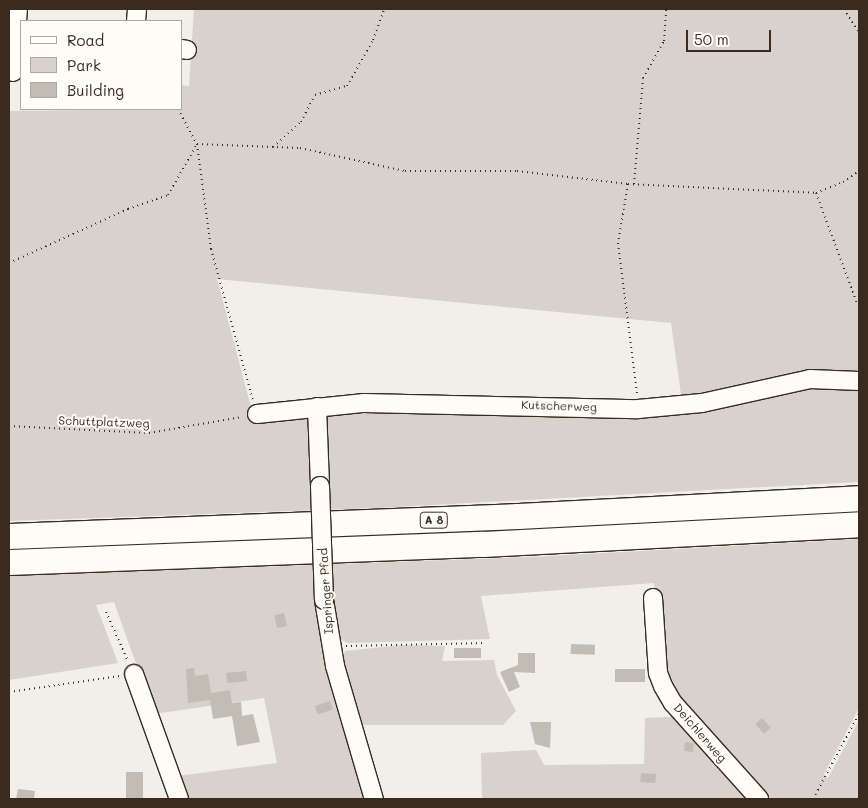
<!DOCTYPE html>
<html>
<head>
<meta charset="utf-8">
<style>
  body { margin:0 }
  #map { position:relative; width:868px; height:808px; overflow:hidden; background:#f1efea; font-family:Mali,sans-serif }
  div>[style] { position:absolute }
  [style*='--x'] { left:calc(var(--x)*1px); top:calc(var(--y)*1px); width:calc(var(--w)*1px); rotate:calc(var(--a)*1deg) }
  .green>* { inset:0; background:#d7d2cc }
  .building>* { inset:0; background:#c1bcb4; transform-origin:0 0 }
  .path>* { height:2px; margin-top:-1px; transform-origin:0; background:repeating-linear-gradient(90deg,#3b2a1e 0 1px,transparent 0 5px) }
  .roads { filter:drop-shadow(1px 0 #3b2a1e) drop-shadow(-1px 0 #3b2a1e) drop-shadow(0 1px #3b2a1e) drop-shadow(0 -1px #3b2a1e) }
  .minor>* { height:18px; margin:-9px; padding:0 9px; transform-origin:9px; border-radius:9px; background:#fdfcf7 }
  .highway>* { height:25px; margin:-12.5px; padding:0 12.5px; transform-origin:12.5px; border-radius:12.5px; background:#fdfcf7 }
  .bridges { filter:drop-shadow(1px 0 #3b2a1e) drop-shadow(-1px 0 #3b2a1e) drop-shadow(0 1px #3b2a1e) drop-shadow(0 -1px #3b2a1e) }
  .minor-bridge>* { height:18px; margin:-9px; padding:0 9px; transform-origin:9px; border-radius:9px; background:#fdfcf7 }
  span { translate:-50% -50%; white-space:nowrap; text-align:center; line-height:1.15; -webkit-text-stroke:4px #fdfcf7; paint-order:stroke }
  .shield-label span { padding:1px 4px; background:#fdfcf7; border:1px solid; border-radius:4px; -webkit-text-stroke-width:0 }
  .shield-label { font-size:11px; color:#3b2a1e; font-weight:700 }
  .street-label { font-size:12px; color:#3b2a1e }
  .frame { position:absolute; inset:0; border:10px solid #3b2a1e; pointer-events:none }
  .legend { position:absolute; left:20px; top:20px; width:162px; height:90px; box-sizing:border-box; background:#fdfcf7; border:1px solid #afa8a0; margin:0; padding:6px 9px; list-style:none; font-size:15px; color:#3b2a1e }
  .legend li { display:flex; align-items:center; gap:10px; height:25px }
  .legend b { width:25px; border:1px solid #afa8a0 }
  .scale { position:absolute; left:686px; top:30px; width:85px; height:22px; box-sizing:border-box; border:2px solid #3b2a1e; border-top:0; padding-left:6px; font-size:15px; line-height:18px; white-space:nowrap; color:#3b2a1e; -webkit-text-stroke:4px #fdfcf7; paint-order:stroke }
</style>
</head>
<body>
<div id="map">
  <div class="green">
    <div style="clip-path:polygon(evenodd,194px 9px,859px 9px,859px 482px,377px 508px,9px 521px,9px 111px,181px 109px,181px 85px,189px 86px,194px 9px,217px 279px,671px 323px,683px 409px,335px 409px,254px 418px,217px 279px)"></div>
    <div style="clip-path:polygon(859px 508px,859px 512px,475px 533px,9px 550px,9px 547px)"></div>
    <div style="clip-path:polygon(859px 539px,859px 708px,824px 774px,828px 778px,859px 720px,859px 799px,482px 799px,481px 753px,536px 750px,544px 765px,644px 764px,645px 718px,690px 716px,664px 675px,654px 583px,481px 596px,490px 639px,348px 643px,335px 637px,317px 571px,371px 799px,188px 799px,177px 776px,277px 763px,264px 698px,154px 714px,114px 602px,96px 605px,118px 663px,9px 680px,9px 576px,531px 557px)"></div>
    <div style="clip-path:polygon(402px 645px,445px 646px,442px 661px,494px 660px,497px 675px,516px 711px,503px 725px,358px 725px,348px 693px,343px 658px,345px 651px)"></div>
  </div>
  <div class="building">
    <div style="left:284px;top:613px;width:13px;height:10px;rotate:77deg"></div>
    <div style="left:571px;top:644px;width:24px;height:10px;rotate:2deg"></div>
    <div style="left:454px;top:648px;width:27px;height:10px"></div>
    <div style="clip-path:polygon(518px 653px,535px 653px,535px 673px,514px 672px,520px 687px,509px 692px,500px 672px,518px 665px)"></div>
    <div style="clip-path:polygon(194px 668px,195px 676px,208px 674px,211px 693px,230px 690px,232px 703px,241px 702px,242px 716px,253px 714px,260px 742px,237px 746px,232px 716px,213px 719px,210px 700px,188px 703px,186px 669px)"></div>
    <div style="left:615px;top:669px;width:30px;height:13px"></div>
    <div style="left:246px;top:671px;width:10px;height:20px;rotate:84deg"></div>
    <div style="left:330px;top:701px;width:9px;height:16px;rotate:72deg"></div>
    <div style="left:762px;top:718px;width:13px;height:9px;rotate:48deg"></div>
    <div style="clip-path:polygon(530px 722px,551px 722px,550px 748px,535px 744px)"></div>
    <div style="left:685px;top:742px;width:9px;height:9px;rotate:6deg"></div>
    <div style="left:126px;top:772px;width:17px;height:27px"></div>
    <div style="left:641px;top:773px;width:15px;height:9px;rotate:4deg"></div>
    <div style="clip-path:polygon(18px 789px,35px 791px,34px 799px,16px 799px)"></div>
  </div>
  <div class="path">
    <div style="--x:844;--y:9;--w:28;--a:58"></div>
    <div style="--x:178;--y:109;--w:40;--a:62"></div>
    <div style="--x:197;--y:144;--w:106;--a:82.4"></div>
    <div style="--x:211;--y:249;--w:157;--a:74.5"></div>
    <div style="--x:197;--y:144;--w:103;--a:2.2"></div>
    <div style="--x:300;--y:148;--w:107;--a:12.4"></div>
    <div style="--x:405;--y:171;--w:112;--a:0"></div>
    <div style="--x:517;--y:171;--w:112;--a:6.7"></div>
    <div style="--x:628;--y:184;--w:188;--a:2.7"></div>
    <div style="--x:816;--y:193;--w:29;--a:-22"></div>
    <div style="--x:843;--y:182;--w:19;--a:-35"></div>
    <div style="--x:273;--y:147;--w:38;--a:-42"></div>
    <div style="--x:301;--y:122;--w:30;--a:-63"></div>
    <div style="--x:315;--y:95;--w:33;--a:-16"></div>
    <div style="--x:347;--y:86;--w:53;--a:-60.5"></div>
    <div style="--x:373;--y:40;--w:33;--a:-70"></div>
    <div style="--x:628;--y:184;--w:60;--a:99.6"></div>
    <div style="--x:618;--y:243;--w:152;--a:82.8"></div>
    <div style="--x:634;--y:184;--w:106;--a:-85.1"></div>
    <div style="--x:643;--y:78;--w:43;--a:-60.4"></div>
    <div style="--x:664;--y:41;--w:32;--a:-86"></div>
    <div style="--x:816;--y:193;--w:117;--a:69.6"></div>
    <div style="--x:9;--y:263;--w:131;--a:-24.4"></div>
    <div style="--x:128;--y:209;--w:42;--a:-19.3"></div>
    <div style="--x:168;--y:195;--w:59;--a:-60.4"></div>
    <div style="--x:9;--y:426;--w:140;--a:2.9"></div>
    <div style="--x:149;--y:433;--w:94;--a:-9.8"></div>
    <div style="--x:106;--y:612;--w:54;--a:65.8"></div>
    <div style="--x:346;--y:646;--w:140;--a:-1.2"></div>
    <div style="--x:9;--y:692;--w:112;--a:-8.2"></div>
    <div style="--x:813;--y:799;--w:97;--a:-61.6"></div>
  </div>
  <div class="roads">
    <div class="minor">
      <div style="--x:136;--y:21;--w:12;--a:-85"></div>
      <div style="--x:181;--y:49;--w:6;--a:9"></div>
      <div style="--x:13;--y:72;--w:63;--a:-85.5"></div>
      <div style="--x:317;--y:407;--w:79;--a:87.8"></div>
      <div style="--x:257;--y:414;--w:108;--a:-5.9"></div>
      <div style="--x:364;--y:403;--w:274;--a:1.3"></div>
      <div style="--x:638;--y:409;--w:64;--a:-5.4"></div>
      <div style="--x:702;--y:403;--w:111;--a:-12.5"></div>
      <div style="--x:810;--y:379;--w:49;--a:2.3"></div>
      <div style="--x:653;--y:598;--w:75;--a:86.2"></div>
      <div style="--x:658;--y:673;--w:14;--a:69"></div>
      <div style="--x:663;--y:686;--w:20;--a:60"></div>
      <div style="--x:673;--y:703;--w:129;--a:48.1"></div>
      <div style="--x:324;--y:600;--w:67;--a:80.5"></div>
      <div style="--x:335;--y:666;--w:139;--a:73.7"></div>
      <div style="--x:134;--y:674;--w:133;--a:70.2"></div>
    </div>
    <div class="highway">
      <div style="--x:9;--y:536;--w:509;--a:-2.25"></div>
      <div style="--x:518;--y:516;--w:341;--a:-3"></div>
      <div style="--x:9;--y:562;--w:474;--a:-2.2"></div>
      <div style="--x:483;--y:544;--w:377;--a:-3"></div>
    </div>
  </div>
  <div class="bridges">
    <div class="minor-bridge">
      <div style="--x:320;--y:486;--w:114;--a:88"></div>
    </div>
  </div>
  <div class="shield-label">
    <span style="left:434px;top:520px">A 8</span>
  </div>
  <div class="street-label">
    <span style="left:559px;top:406px;rotate:2deg">Kutscherweg</span>
    <span style="left:104px;top:422px;rotate:2deg">Schuttplatzweg</span>
    <span style="left:326px;top:591px;rotate:-94deg">Ispringer Pfad</span>
    <span style="left:700px;top:733px;rotate:49deg">Deichlerweg</span>
  </div>
  <div class="frame"></div>
  <ul class="legend">
  <li><b style="height:6px;background:#fdfcf7"></b>Road</li>
  <li><b style="height:14px;background:#d7d2cc"></b>Park</li>
  <li><b style="height:14px;background:#c1bcb4"></b>Building</li>
  </ul>
  <div class="scale">50 m</div>
</div>
</body>
</html>
